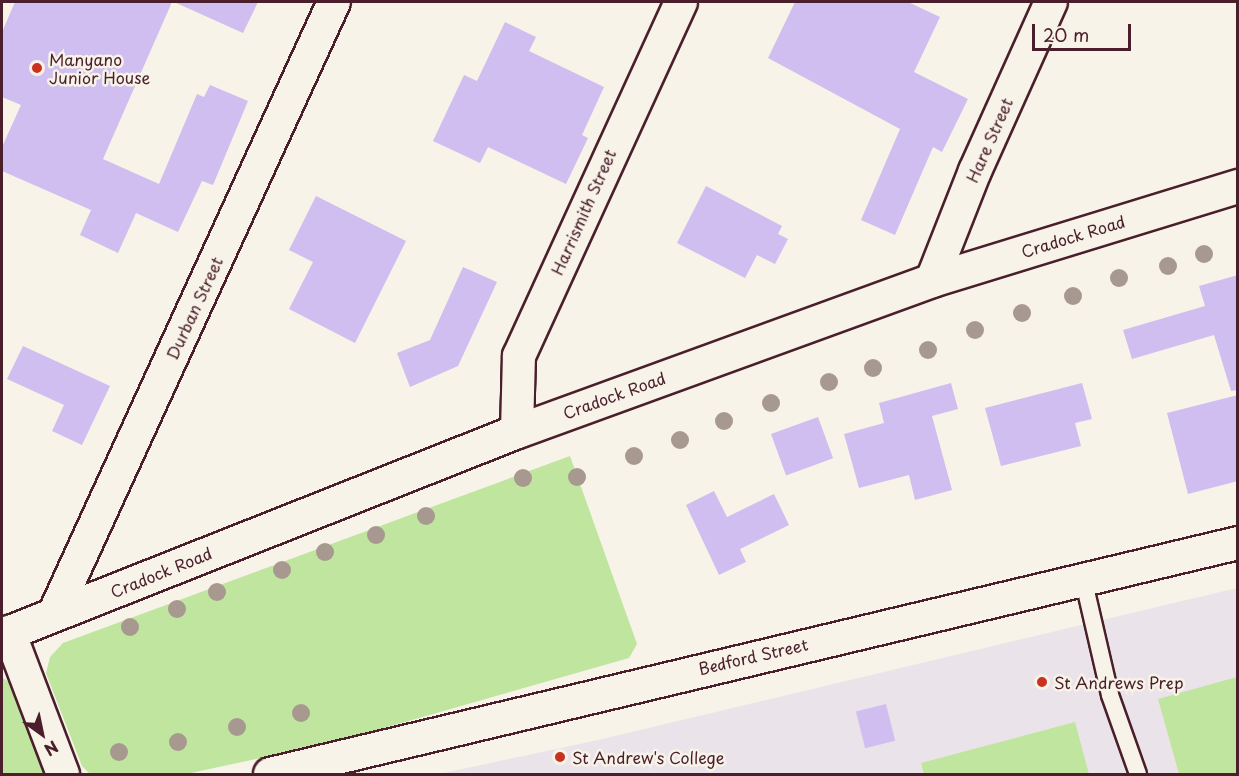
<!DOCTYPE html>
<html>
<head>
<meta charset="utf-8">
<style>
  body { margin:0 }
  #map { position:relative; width:1239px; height:776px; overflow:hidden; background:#f7f3e8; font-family:"Playpen Sans",sans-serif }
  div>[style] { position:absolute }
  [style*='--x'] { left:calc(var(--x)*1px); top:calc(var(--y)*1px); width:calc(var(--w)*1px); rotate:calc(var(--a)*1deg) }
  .built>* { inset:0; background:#ebe3ea }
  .green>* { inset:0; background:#bfe59f }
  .building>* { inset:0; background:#cfbeef; transform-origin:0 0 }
  .roads { filter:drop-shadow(2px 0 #4a1f2b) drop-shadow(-2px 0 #4a1f2b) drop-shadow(0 2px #4a1f2b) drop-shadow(0 -2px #4a1f2b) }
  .service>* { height:16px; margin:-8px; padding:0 8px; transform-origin:8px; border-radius:8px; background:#f7f3e8 }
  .minor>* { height:32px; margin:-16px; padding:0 16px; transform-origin:16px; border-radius:16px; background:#f7f3e8 }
  .secondary>* { height:33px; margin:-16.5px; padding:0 16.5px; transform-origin:16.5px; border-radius:16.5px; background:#f7f3e8 }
  .trees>* { width:18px; height:18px; margin:-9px; border-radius:50%; background:#a89990 }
  .dots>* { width:16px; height:16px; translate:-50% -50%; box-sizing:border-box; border:3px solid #f7f3e8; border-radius:50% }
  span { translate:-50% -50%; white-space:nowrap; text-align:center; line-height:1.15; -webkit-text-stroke:5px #f7f3e8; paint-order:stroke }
  .poi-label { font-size:16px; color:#4a1f2b }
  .left { translate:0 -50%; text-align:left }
  .street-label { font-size:16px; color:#4a1f2b }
  .frame { position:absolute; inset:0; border:3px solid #4a1f2b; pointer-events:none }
  .north { position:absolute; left:12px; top:704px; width:60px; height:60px; -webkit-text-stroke:4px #f7f3e8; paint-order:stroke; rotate:147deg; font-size:16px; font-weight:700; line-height:24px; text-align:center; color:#4a1f2b }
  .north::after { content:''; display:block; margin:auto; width:21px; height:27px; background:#4a1f2b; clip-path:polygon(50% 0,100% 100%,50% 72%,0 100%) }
  .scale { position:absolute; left:1032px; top:24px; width:99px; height:27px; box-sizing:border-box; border:3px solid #4a1f2b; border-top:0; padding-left:8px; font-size:18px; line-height:21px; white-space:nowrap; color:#4a1f2b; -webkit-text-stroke:4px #f7f3e8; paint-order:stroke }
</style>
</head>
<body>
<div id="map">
  <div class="built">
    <div style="clip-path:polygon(1237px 588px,1237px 774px,439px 774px,598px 740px)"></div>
  </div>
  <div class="green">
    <div style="clip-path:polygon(570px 456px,637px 644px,629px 658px,335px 742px,186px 774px,90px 774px,82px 766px,46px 673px,50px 657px,63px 643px)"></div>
    <div style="clip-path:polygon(2px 677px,18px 690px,52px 774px,2px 774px)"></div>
    <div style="clip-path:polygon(1237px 677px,1237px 774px,1179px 774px,1158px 699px)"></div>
    <div style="clip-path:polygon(1075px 722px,1089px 774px,924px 774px,921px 763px)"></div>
  </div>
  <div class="building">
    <div style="clip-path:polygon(15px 2px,172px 2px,103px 159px,159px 184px,197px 94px,204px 97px,210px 85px,248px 101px,213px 185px,202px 181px,178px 232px,136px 213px,118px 253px,80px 235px,91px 210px,2px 171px,2px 147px,21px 105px,2px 97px,2px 32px)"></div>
    <div style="clip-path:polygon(174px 2px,258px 2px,243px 33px)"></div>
    <div style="clip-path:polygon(795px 2px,908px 2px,940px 17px,914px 72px,968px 99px,942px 152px,933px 147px,895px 235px,861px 220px,900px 129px,768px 58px)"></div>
    <div style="clip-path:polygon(505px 22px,536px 37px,529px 51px,604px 87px,582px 135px,588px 138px,566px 184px,488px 147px,480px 163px,433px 141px,464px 75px,477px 81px)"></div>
    <div style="clip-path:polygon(706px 186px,782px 226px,778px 234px,788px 239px,775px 264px,757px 255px,745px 278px,677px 243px)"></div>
    <div style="clip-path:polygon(316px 196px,406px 241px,355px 343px,289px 309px,313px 262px,289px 250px)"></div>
    <div style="clip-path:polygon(463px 267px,497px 282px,458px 366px,410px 387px,397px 353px,430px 340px)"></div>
    <div style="clip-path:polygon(1238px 275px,1238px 390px,1231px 391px,1214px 335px,1132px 359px,1123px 330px,1205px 306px,1199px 286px)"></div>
    <div style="clip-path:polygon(23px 346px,110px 386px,82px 445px,52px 431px,64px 405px,7px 379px)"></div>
    <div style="clip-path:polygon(951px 383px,958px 409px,932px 416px,952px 490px,915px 500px,909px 475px,859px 488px,844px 434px,884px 423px,879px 403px)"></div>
    <div style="clip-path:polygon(1082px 383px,1092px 419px,1075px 423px,1081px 446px,1001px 466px,985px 408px)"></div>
    <div style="clip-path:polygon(1238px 395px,1238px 481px,1188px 494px,1167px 413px)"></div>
    <div style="left:818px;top:417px;width:44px;height:50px;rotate:70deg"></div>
    <div style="clip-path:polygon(714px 491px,727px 517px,774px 494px,789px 525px,740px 549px,746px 562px,719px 575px,686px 505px)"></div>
    <div style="left:886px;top:704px;width:38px;height:31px;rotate:76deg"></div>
  </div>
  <div class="roads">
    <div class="service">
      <div style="--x:1083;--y:578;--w:120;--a:77"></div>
      <div style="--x:1110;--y:695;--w:84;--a:70.5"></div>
    </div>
    <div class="minor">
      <div style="--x:932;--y:280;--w:117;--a:-68.5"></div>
      <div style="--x:975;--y:171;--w:185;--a:-65.8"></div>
      <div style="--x:517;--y:431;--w:75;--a:-88.5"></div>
      <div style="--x:519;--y:356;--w:389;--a:-65.4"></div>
      <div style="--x:54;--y:614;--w:673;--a:-65.42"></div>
      <div style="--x:9;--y:632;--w:152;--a:69.2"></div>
      <div style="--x:270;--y:774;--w:995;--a:-13.42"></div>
    </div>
    <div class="secondary">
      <div style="--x:2;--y:635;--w:554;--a:-21.61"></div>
      <div style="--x:517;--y:431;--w:442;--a:-20"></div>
      <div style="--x:932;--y:280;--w:320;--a:-17.1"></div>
    </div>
  </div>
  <div class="trees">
    <div style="left:1204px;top:254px"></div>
    <div style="left:1168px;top:266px"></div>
    <div style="left:1119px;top:278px"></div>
    <div style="left:1073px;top:296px"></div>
    <div style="left:1022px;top:313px"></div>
    <div style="left:975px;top:330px"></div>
    <div style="left:928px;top:350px"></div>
    <div style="left:873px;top:368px"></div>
    <div style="left:829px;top:382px"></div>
    <div style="left:771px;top:403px"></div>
    <div style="left:724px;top:421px"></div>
    <div style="left:680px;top:440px"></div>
    <div style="left:634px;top:456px"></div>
    <div style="left:577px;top:477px"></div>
    <div style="left:523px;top:478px"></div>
    <div style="left:426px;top:516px"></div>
    <div style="left:376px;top:535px"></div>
    <div style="left:325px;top:552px"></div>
    <div style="left:282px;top:570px"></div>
    <div style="left:217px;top:592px"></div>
    <div style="left:177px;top:609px"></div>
    <div style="left:130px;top:627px"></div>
    <div style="left:301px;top:713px"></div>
    <div style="left:237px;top:727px"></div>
    <div style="left:178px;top:742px"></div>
    <div style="left:119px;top:752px"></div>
  </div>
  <div class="dots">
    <div style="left:37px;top:68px;background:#c8321e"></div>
    <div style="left:1042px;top:682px;background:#c8321e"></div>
    <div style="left:560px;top:757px;background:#c8321e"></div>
  </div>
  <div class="poi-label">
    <span class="left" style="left:49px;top:68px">Manyano<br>Junior House</span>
    <span class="left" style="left:1054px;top:682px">St Andrews Prep</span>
    <span class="left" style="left:572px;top:757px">St Andrew's College</span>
  </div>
  <div class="street-label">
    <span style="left:989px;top:140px;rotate:-66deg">Hare Street</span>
    <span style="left:583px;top:212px;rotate:-66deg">Harrismith Street</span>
    <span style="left:1073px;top:236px;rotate:-17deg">Cradock Road</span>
    <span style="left:194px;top:308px;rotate:-65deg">Durban Street</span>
    <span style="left:614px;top:395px;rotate:-20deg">Cradock Road</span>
    <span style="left:161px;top:572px;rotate:-22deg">Cradock Road</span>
    <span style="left:753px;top:656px;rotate:-13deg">Bedford Street</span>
  </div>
  <div class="frame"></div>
  <div class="north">N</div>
  <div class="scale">20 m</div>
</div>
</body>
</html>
